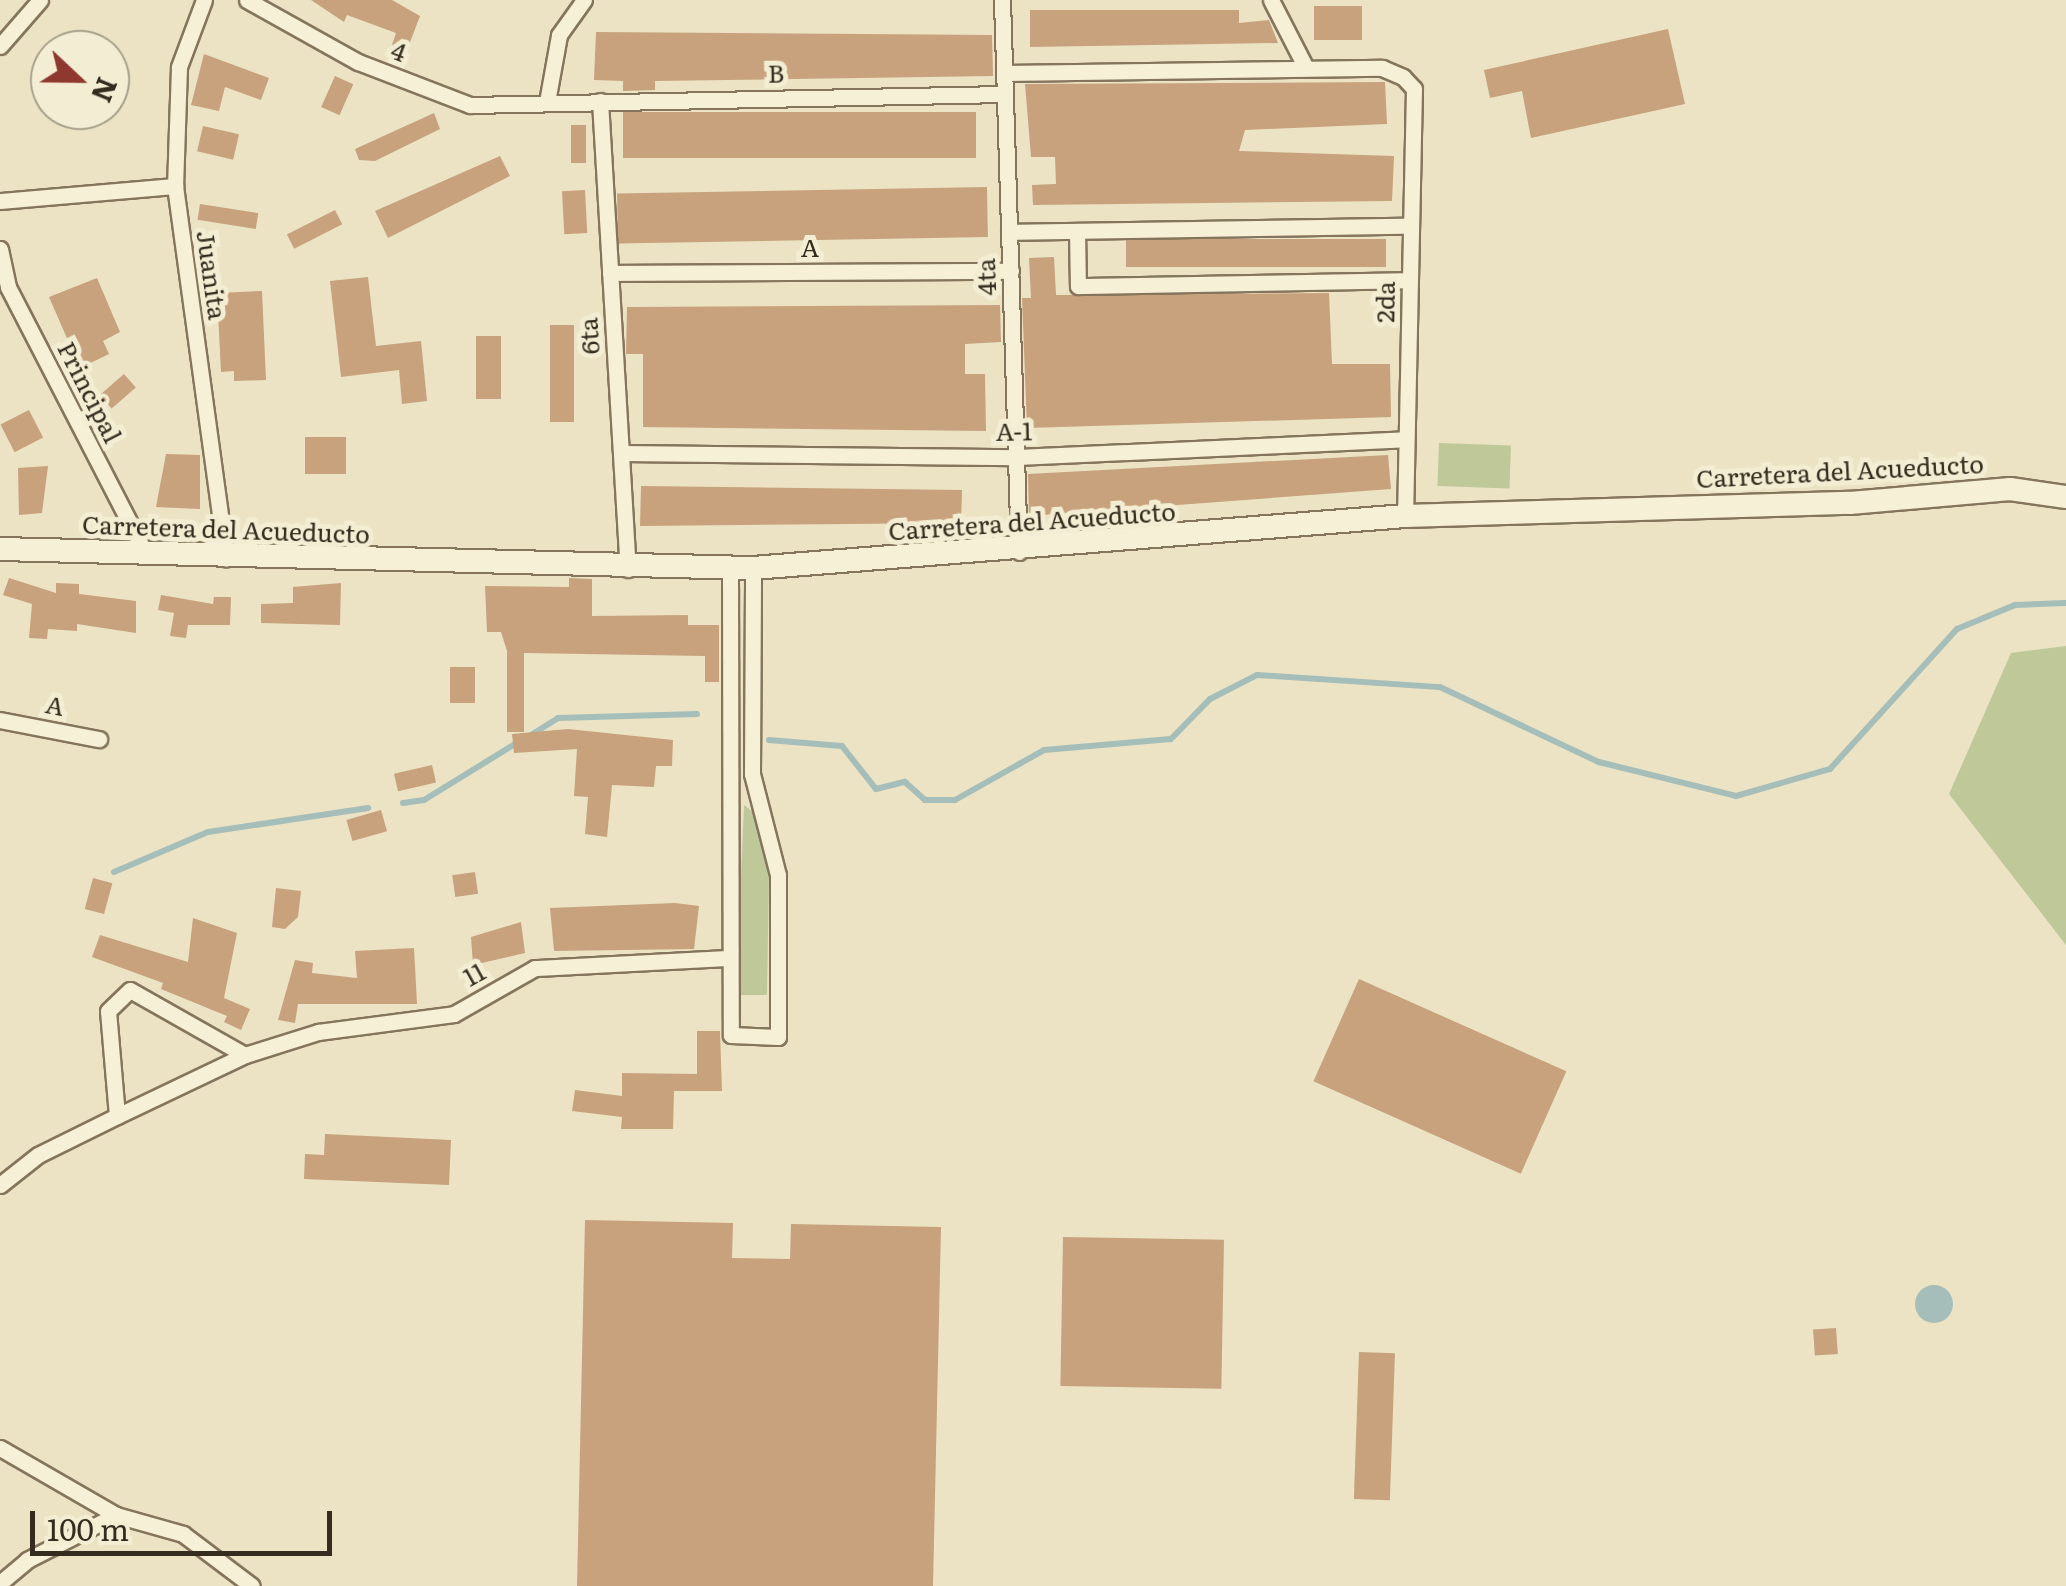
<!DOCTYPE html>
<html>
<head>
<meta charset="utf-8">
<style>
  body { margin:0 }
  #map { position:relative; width:2066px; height:1586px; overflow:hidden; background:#ebe3c4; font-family:Literata,serif }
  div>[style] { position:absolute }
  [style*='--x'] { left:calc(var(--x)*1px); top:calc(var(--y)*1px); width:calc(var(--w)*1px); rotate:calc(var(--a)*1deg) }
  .green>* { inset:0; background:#bec899; transform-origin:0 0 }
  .water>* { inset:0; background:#a6beb9 }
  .round { border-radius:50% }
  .stream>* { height:6px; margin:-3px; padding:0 3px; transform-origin:3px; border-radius:3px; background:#a6beb9 }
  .building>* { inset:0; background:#c7a27d; transform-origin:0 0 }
  .roads { filter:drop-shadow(2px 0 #84755c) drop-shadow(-2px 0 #84755c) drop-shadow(0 2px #84755c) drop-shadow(0 -2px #84755c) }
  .street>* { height:15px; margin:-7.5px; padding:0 7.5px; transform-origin:7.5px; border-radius:7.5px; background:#f6f0d7 }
  .secondary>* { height:22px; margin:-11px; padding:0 11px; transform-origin:11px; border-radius:11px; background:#f6f0d7 }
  span { translate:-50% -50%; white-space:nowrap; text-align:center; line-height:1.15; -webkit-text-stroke:10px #f3edd3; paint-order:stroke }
  .street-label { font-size:25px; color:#352c1f }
  .north { position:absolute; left:30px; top:30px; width:100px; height:100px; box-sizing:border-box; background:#f3edd3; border:2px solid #a7a08b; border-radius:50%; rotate:112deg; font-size:28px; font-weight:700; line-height:40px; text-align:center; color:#352c1f }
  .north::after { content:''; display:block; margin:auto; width:35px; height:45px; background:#8f3830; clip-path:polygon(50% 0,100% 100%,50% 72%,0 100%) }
  .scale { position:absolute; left:30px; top:1511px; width:302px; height:45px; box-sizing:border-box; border:5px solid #352c1f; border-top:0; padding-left:12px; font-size:30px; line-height:35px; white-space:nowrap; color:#352c1f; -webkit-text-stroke:8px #f3edd3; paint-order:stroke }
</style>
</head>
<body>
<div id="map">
  <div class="green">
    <div style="left:1439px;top:443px;width:72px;height:43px;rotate:2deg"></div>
    <div style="clip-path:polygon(2066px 646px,2066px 945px,1949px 794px,2011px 653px)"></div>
    <div style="clip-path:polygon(744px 805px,753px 812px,769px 879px,767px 995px,736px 995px)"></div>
  </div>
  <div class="water">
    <div class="round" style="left:1915px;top:1285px;width:38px;height:38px"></div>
  </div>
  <div class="stream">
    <div style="--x:531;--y:735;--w:32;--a:-32"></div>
    <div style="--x:558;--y:718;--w:139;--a:-1.6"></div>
    <div style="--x:769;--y:740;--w:73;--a:4.7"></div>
    <div style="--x:842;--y:746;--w:55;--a:51.7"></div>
    <div style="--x:876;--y:789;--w:30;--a:-14"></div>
    <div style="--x:905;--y:782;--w:27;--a:42"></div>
    <div style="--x:925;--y:800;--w:30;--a:0"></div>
    <div style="--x:955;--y:800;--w:102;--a:-29.3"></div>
    <div style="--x:1044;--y:750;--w:127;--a:-5"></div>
    <div style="--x:1171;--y:739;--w:56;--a:-45.7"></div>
    <div style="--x:1210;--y:699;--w:53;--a:-27.1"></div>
    <div style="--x:1257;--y:675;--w:183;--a:3.8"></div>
    <div style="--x:1440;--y:687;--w:176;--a:25.3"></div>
    <div style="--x:1599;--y:762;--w:141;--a:13.9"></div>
    <div style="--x:1736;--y:796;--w:98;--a:-16"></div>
    <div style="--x:1830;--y:769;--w:189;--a:-47.8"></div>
    <div style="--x:1957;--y:629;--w:63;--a:-22.5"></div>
    <div style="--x:2015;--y:605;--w:51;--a:-2.2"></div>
    <div style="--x:403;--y:803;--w:21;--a:-8"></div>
    <div style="--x:424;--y:800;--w:113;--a:-31.6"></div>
    <div style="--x:114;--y:872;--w:102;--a:-23.1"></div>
    <div style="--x:208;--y:832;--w:162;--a:-8.5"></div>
  </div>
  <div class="building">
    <div style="clip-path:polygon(311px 0,392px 0,420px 16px,407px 50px,392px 45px,396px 33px,347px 15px,344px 22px)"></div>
    <div style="left:1314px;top:6px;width:48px;height:34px"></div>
    <div style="clip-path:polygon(1030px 10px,1239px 10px,1239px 23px,1269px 20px,1278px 43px,1030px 47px)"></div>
    <div style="clip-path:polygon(1668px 29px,1685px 104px,1531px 138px,1522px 91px,1490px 98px,1484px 70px)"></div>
    <div style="clip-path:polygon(596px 32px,992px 35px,993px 76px,655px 81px,655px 90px,623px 91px,623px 81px,594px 80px)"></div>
    <div style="clip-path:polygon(204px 54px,269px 78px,261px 100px,225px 87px,219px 111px,191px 105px)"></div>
    <div style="left:335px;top:76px;width:20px;height:34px;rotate:24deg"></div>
    <div style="clip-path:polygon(1385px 82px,1387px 124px,1245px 130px,1239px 151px,1394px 156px,1392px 201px,1033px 205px,1032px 185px,1056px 184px,1055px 157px,1031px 157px,1025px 84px)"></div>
    <div style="left:976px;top:112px;width:46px;height:353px;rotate:90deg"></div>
    <div style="clip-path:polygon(434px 113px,440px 129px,375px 161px,359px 160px,355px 149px)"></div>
    <div style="left:571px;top:125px;width:15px;height:38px"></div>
    <div style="left:203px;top:126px;width:37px;height:26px;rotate:13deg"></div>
    <div style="clip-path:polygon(500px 156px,510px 176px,388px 238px,375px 211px)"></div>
    <div style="left:987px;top:187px;width:50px;height:370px;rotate:89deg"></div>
    <div style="left:585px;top:190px;width:43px;height:23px;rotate:87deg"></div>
    <div style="left:200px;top:204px;width:59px;height:16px;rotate:9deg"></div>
    <div style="left:335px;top:210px;width:16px;height:54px;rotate:63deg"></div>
    <div style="left:1386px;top:239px;width:28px;height:260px;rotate:90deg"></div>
    <div style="clip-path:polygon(1054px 257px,1056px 295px,1329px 293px,1332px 364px,1390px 364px,1391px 417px,1027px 428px,1022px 298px,1031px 298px,1029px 258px)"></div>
    <div style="clip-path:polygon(368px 277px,376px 346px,421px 341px,427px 401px,402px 404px,399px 370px,341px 377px,330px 281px)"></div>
    <div style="clip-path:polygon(97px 278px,120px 332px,103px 341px,109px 354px,80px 368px,49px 297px)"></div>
    <div style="clip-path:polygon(262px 291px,266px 380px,234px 381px,234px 371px,221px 372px,217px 293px)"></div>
    <div style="clip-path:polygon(1000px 305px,1001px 342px,965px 344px,965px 374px,985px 374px,986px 431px,643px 427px,643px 354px,626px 354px,627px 307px)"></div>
    <div style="left:550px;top:325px;width:24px;height:97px"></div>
    <div style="left:476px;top:336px;width:25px;height:63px"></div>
    <div style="left:124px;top:374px;width:18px;height:32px;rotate:49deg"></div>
    <div style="left:29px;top:410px;width:31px;height:32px;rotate:63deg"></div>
    <div style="left:346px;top:437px;width:37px;height:41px;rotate:90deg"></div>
    <div style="clip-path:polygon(166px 454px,200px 455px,200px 509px,156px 507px)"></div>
    <div style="clip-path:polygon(1388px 455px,1391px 489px,1029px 516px,1028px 474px)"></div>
    <div style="clip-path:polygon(48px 466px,42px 513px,19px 515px,18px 468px)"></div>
    <div style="clip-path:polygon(641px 486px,962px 490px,961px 523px,640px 526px)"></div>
    <div style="clip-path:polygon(9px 578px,56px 593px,56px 583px,79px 584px,79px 594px,136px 601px,136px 633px,77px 624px,77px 631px,48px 629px,47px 639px,29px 638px,32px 604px,3px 595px)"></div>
    <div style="clip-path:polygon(569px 578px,592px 579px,592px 616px,688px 615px,688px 625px,719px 625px,719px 682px,705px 682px,705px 656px,524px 653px,524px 732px,507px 732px,507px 651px,501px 632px,487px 632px,485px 586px,569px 587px)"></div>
    <div style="clip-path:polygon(341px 583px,340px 625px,261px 623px,261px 604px,293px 603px,293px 587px)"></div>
    <div style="clip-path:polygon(161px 595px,213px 604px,214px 597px,231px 597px,230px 625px,188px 625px,186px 638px,170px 636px,174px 613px,158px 610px)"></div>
    <div style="left:450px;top:667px;width:25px;height:36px"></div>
    <div style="clip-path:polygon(568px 729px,673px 740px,672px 766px,656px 766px,654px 787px,612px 785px,607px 837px,585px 834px,588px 797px,574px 796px,577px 749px,514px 753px,512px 734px)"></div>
    <div style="left:432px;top:765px;width:18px;height:39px;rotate:77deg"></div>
    <div style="left:381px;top:810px;width:22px;height:36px;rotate:74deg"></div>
    <div style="left:475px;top:872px;width:22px;height:23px;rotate:82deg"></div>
    <div style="left:93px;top:878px;width:20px;height:32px;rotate:15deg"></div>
    <div style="clip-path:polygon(276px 888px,301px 891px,298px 917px,285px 929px,272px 927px)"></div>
    <div style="clip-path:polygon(675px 903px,699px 906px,694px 949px,554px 951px,550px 908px)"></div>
    <div style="clip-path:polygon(193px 918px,237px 933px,224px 998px,250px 1009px,241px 1030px,224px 1022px,227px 1016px,161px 989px,163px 983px,92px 957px,100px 935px,188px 962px)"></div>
    <div style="clip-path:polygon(521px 922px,525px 953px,473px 965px,471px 937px)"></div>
    <div style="clip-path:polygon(414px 948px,417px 1004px,298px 1004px,295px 1023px,278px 1020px,295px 960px,313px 963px,312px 973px,357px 978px,355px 951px)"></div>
    <div style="left:1359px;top:979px;width:227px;height:112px;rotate:24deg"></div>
    <div style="clip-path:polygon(697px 1031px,720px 1031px,722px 1091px,674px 1091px,673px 1129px,621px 1129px,622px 1117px,572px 1111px,575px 1090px,622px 1096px,622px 1073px,697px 1074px)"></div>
    <div style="clip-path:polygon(325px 1134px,451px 1140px,449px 1185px,304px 1179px,305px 1154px,324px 1155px)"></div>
    <div style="clip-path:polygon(585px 1220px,733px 1223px,732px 1258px,790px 1259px,791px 1224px,941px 1227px,933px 1586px,577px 1586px)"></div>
    <div style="left:1063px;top:1237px;width:161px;height:149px;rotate:1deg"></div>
    <div style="left:1836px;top:1328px;width:26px;height:23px;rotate:86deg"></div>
    <div style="left:1359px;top:1352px;width:36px;height:147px;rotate:2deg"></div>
  </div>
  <div class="roads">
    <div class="street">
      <div style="--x:204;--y:0;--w:72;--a:110.5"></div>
      <div style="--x:179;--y:67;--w:119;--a:91.9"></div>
      <div style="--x:175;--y:186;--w:376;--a:82.2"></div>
      <div style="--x:247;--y:0;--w:127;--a:29.2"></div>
      <div style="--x:358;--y:62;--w:120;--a:21"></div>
      <div style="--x:470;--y:105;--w:535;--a:-1.18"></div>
      <div style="--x:1002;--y:0;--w:552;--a:88.24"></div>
      <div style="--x:1271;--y:0;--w:76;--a:62.8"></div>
      <div style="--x:0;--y:46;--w:61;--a:-49"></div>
      <div style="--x:1004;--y:73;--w:378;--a:-0.8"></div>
      <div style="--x:1382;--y:68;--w:23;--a:23"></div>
      <div style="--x:1403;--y:77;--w:16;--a:47"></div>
      <div style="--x:1414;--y:89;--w:427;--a:91.2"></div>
      <div style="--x:600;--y:101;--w:469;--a:86.6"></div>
      <div style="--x:547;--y:102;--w:68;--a:-79.8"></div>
      <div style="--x:559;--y:35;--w:43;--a:-54.5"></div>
      <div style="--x:0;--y:201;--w:176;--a:-4.9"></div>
      <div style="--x:1077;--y:231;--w:55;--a:89"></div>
      <div style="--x:1078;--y:286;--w:332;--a:-1"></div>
      <div style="--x:1009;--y:232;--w:402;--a:-0.9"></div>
      <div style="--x:0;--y:249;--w:39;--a:78"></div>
      <div style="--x:8;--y:287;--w:301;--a:62.7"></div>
      <div style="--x:610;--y:273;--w:401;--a:-0.3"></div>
      <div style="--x:622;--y:453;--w:395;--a:0.6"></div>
      <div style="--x:1017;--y:457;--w:389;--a:-2.6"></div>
      <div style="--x:730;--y:568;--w:467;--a:89.9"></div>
      <div style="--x:731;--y:1035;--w:47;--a:2.4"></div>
      <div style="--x:778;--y:1037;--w:162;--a:-90"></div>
      <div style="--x:778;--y:875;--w:104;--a:-104.4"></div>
      <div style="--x:752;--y:774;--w:206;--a:-89.7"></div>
      <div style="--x:0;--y:720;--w:101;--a:10.9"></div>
      <div style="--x:117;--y:1116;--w:105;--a:-94.9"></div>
      <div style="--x:108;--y:1011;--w:30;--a:-44"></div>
      <div style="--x:130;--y:990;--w:132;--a:29.5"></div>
      <div style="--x:0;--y:1185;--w:48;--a:-38.3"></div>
      <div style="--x:38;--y:1155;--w:88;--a:-26.3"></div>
      <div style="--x:117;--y:1116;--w:142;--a:-25.5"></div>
      <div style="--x:245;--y:1055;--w:77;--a:-17.5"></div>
      <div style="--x:318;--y:1032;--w:137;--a:-7.5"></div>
      <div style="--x:454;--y:1014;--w:93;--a:-29.6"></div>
      <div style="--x:535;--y:968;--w:194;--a:-3"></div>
      <div style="--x:0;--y:1448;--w:134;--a:30"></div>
      <div style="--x:116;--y:1515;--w:70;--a:15.8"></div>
      <div style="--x:183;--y:1534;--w:86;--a:37"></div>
      <div style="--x:0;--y:1583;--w:35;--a:-40"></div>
      <div style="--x:27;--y:1560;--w:100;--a:-26.8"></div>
    </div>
    <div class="secondary">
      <div style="--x:0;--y:549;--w:753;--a:1.45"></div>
      <div style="--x:753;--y:568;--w:654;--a:-4.56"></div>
      <div style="--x:1405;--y:516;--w:445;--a:-1.7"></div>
      <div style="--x:1850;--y:503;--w:161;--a:-5"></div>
      <div style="--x:2010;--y:489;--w:57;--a:8.1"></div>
    </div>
  </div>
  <div class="street-label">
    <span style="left:399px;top:51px;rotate:21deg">4</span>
    <span style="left:776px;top:73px;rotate:-1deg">B</span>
    <span style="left:810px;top:247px">A</span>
    <span style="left:212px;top:275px;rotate:82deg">Juanita</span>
    <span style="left:986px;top:277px;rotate:-92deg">4ta</span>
    <span style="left:1385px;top:302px;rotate:-89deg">2da</span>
    <span style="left:589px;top:336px;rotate:-94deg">6ta</span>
    <span style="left:90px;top:392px;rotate:63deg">Principal</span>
    <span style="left:1014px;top:431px;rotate:-1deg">A-1</span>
    <span style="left:1840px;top:471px;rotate:-3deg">Carretera del Acueducto</span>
    <span style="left:1032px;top:521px;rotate:-4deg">Carretera del Acueducto</span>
    <span style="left:226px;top:529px;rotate:2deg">Carretera del Acueducto</span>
    <span style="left:55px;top:705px;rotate:11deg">A</span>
    <span style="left:474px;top:974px;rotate:-29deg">11</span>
  </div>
  <div class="north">N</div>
  <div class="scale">100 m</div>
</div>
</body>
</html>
